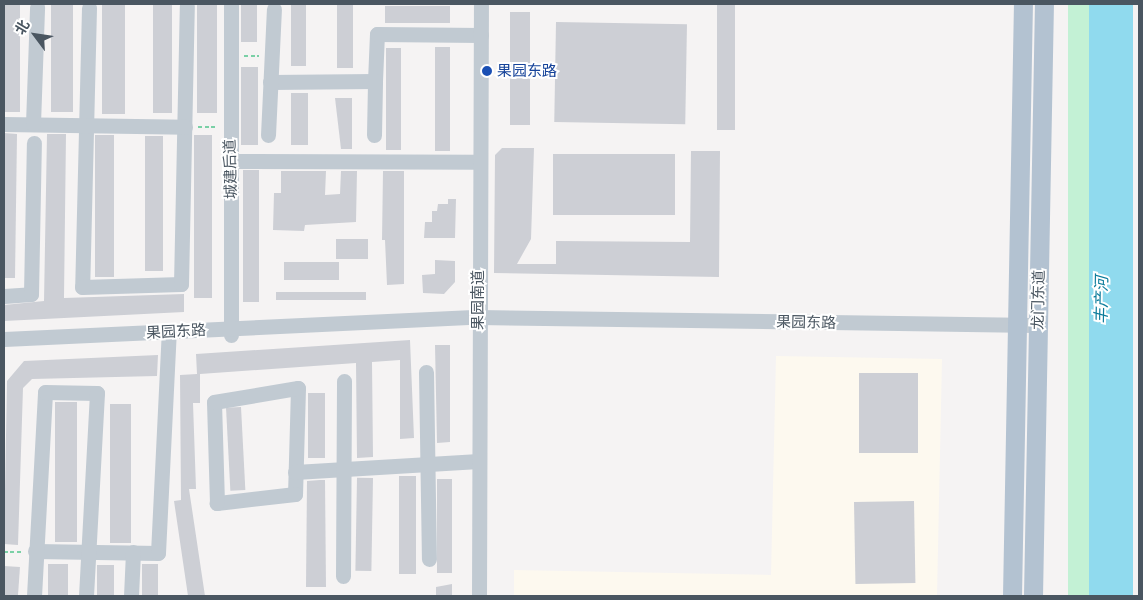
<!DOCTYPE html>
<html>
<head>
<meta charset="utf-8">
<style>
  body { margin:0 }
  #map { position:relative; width:1143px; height:600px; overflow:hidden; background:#f5f3f3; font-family:Barlow,"Noto Sans SC",sans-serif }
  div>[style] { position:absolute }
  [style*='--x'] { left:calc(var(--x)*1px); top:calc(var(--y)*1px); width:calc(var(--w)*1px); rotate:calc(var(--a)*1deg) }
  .commercial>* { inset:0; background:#fdf9ef }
  .green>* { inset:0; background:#c3f1d5; transform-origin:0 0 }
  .water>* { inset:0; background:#90daee; transform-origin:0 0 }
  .building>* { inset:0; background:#cdcfd5; transform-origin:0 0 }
  .path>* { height:2px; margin-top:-1px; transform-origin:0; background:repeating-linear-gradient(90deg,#7ad0a6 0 4px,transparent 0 6.5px) }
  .minor>* { height:15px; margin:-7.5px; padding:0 7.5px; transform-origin:7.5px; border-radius:7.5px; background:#c1cad2 }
  .major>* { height:19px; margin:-9.5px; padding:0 9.5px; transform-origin:9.5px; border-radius:9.5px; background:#b3c2d1 }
  .dots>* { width:14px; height:14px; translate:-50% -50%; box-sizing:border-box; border:2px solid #fff; border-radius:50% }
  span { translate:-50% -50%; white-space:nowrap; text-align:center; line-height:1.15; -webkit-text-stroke:4px #fff; paint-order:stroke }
  .transit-label { font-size:15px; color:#164399 }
  .left { translate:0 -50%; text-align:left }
  .street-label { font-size:15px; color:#4a5661 }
  .water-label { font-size:16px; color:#0c7c9b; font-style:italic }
  .frame { position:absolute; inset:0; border:5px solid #4a5661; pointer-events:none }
  .north { position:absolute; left:10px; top:10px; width:50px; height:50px; -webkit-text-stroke:4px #fff; paint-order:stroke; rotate:301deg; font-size:14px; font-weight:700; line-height:20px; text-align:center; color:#4a5661 }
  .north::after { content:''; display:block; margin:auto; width:18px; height:22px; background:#4a5661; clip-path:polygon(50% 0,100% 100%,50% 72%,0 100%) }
</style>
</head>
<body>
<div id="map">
  <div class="commercial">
    <div style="clip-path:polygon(776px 356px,942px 359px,937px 596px,514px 596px,514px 570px,771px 575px)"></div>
  </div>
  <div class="green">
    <div style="left:1068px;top:4px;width:21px;height:592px"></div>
  </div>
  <div class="water">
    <div style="left:1089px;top:4px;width:44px;height:592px"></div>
  </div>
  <div class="building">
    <div style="left:4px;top:4px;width:16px;height:108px"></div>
    <div style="left:51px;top:4px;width:22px;height:108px"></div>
    <div style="left:102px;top:4px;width:23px;height:110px"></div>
    <div style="left:153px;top:4px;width:19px;height:109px"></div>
    <div style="left:197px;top:4px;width:20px;height:109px"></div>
    <div style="left:241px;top:4px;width:16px;height:38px"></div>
    <div style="left:291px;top:4px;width:15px;height:62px"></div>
    <div style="left:337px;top:4px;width:16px;height:64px"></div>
    <div style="left:717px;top:4px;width:18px;height:126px"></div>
    <div style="left:385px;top:6px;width:65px;height:17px"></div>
    <div style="left:510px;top:12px;width:20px;height:113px"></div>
    <div style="left:556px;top:22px;width:131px;height:100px;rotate:1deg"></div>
    <div style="left:435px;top:47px;width:15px;height:104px"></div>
    <div style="left:386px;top:48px;width:15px;height:102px"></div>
    <div style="left:241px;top:67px;width:17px;height:78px"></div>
    <div style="left:291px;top:93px;width:17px;height:52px"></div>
    <div style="clip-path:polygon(335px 98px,352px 98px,352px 149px,341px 149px)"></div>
    <div style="clip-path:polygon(4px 133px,17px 134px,15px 278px,4px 278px)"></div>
    <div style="clip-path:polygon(47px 134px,66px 134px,64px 298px,184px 294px,184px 312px,4px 321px,4px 305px,44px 301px)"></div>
    <div style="left:95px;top:135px;width:19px;height:142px"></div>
    <div style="left:194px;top:135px;width:18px;height:163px"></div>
    <div style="left:145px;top:136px;width:18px;height:135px"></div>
    <div style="clip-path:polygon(502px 148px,534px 148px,531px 239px,517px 264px,556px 264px,556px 241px,690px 242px,691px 151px,720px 151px,719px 277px,494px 273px,495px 155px)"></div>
    <div style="left:553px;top:154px;width:122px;height:61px"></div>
    <div style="left:243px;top:170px;width:16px;height:132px"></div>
    <div style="clip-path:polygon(281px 171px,326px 171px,325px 195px,340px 194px,341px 171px,357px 171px,356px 222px,305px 225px,304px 231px,273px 230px,274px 193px,281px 193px)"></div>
    <div style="clip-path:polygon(383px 171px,404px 171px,404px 284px,387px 285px,385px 240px,382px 240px)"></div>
    <div style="clip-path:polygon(448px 199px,456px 199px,455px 238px,424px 238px,425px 222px,432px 222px,432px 211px,437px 211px,438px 204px,448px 204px)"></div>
    <div style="left:336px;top:239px;width:32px;height:20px"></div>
    <div style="clip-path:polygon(435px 260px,455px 261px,455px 282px,444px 294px,423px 293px,422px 275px,435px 274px)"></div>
    <div style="left:284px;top:262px;width:55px;height:18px"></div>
    <div style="left:366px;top:292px;width:8px;height:90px;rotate:90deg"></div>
    <div style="clip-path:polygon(410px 340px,414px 438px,400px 439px,400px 360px,372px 362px,373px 457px,357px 458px,356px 363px,200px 374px,200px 403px,193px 403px,196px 489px,189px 489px,205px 596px,188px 596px,174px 501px,181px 500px,180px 375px,197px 374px,196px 354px)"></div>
    <div style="clip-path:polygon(435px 345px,450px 345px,450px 442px,437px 443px)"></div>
    <div style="clip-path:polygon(158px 355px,157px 376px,32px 379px,23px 388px,18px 545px,4px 544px,7px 381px,24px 361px)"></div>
    <div style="left:859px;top:373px;width:59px;height:80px"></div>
    <div style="left:325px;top:393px;width:65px;height:17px;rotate:90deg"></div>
    <div style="left:55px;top:402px;width:22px;height:140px"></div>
    <div style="left:110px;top:404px;width:21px;height:139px"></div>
    <div style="left:241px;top:407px;width:83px;height:15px;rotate:87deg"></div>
    <div style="left:416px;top:476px;width:98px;height:17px;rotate:90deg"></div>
    <div style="left:373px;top:478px;width:93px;height:16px;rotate:91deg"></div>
    <div style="left:437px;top:479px;width:15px;height:94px"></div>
    <div style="clip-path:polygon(320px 480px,325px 480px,326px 587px,306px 587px,307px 481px)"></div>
    <div style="left:914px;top:501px;width:82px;height:60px;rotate:89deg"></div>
    <div style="left:48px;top:564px;width:20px;height:32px"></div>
    <div style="left:142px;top:564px;width:16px;height:32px"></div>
    <div style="left:97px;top:565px;width:17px;height:31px"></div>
    <div style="left:4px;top:566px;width:16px;height:30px;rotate:4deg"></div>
    <div style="clip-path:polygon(452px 584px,452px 596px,436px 596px,436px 587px)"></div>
  </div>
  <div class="path">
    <div style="--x:244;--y:56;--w:15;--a:0"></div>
    <div style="--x:198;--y:127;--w:20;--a:0"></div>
    <div style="--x:4;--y:552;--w:19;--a:0"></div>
  </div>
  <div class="minor">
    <div style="--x:231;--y:4;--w:331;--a:90"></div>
    <div style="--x:89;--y:8;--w:279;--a:91.4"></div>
    <div style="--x:82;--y:287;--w:99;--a:-1.7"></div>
    <div style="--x:181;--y:284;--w:278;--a:-88.8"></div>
    <div style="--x:270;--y:82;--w:105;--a:-0.5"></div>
    <div style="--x:375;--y:81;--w:47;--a:-87.6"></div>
    <div style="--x:377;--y:34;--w:104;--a:0.6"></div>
    <div style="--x:4;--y:124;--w:181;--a:0.9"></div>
    <div style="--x:33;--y:124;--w:117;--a:-88"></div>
    <div style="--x:268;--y:135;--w:126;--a:-87.3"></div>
    <div style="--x:374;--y:135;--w:54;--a:-88.9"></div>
    <div style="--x:230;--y:161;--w:249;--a:0.2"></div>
    <div style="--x:4;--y:296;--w:27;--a:-4"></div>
    <div style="--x:31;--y:294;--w:151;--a:-88.9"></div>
    <div style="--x:4;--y:339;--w:475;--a:-2.7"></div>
    <div style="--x:478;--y:317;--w:560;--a:0.82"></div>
    <div style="--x:426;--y:372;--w:187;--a:89.1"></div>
    <div style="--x:298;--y:388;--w:106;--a:91.6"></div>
    <div style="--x:295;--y:494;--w:79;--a:173.4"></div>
    <div style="--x:217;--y:503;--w:101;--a:-91.7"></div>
    <div style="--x:214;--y:402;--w:85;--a:-9.5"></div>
    <div style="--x:295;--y:472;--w:184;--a:-3.4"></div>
    <div style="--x:35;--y:551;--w:123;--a:0.9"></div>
    <div style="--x:158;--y:553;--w:221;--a:-87.2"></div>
    <div style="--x:343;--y:576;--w:195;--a:-89.7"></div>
    <div style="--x:34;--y:596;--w:204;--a:-86.9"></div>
    <div style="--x:45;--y:392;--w:52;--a:1.1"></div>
    <div style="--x:97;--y:393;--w:203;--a:93.1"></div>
    <div style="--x:131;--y:596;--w:44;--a:-87.4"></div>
    <div style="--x:479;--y:596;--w:592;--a:-89.81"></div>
  </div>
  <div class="major">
    <div style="--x:1012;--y:596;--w:592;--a:-88.94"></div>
    <div style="--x:1033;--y:596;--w:592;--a:-88.94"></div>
  </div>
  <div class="dots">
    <div style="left:487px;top:71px;background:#1a4fb4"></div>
  </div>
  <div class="transit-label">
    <span class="left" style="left:497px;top:71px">果园东路</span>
  </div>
  <div class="street-label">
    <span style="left:230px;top:169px;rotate:-91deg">城建后道</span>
    <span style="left:478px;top:300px;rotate:-90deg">果园南道</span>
    <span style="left:1038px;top:300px;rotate:-89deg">龙门东道</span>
    <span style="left:806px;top:322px;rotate:1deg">果园东路</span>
    <span style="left:176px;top:331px;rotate:-3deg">果园东路</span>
  </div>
  <div class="water-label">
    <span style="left:1101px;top:300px;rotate:-89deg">丰产河</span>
  </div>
  <div class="frame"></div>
  <div class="north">北</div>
</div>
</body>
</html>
